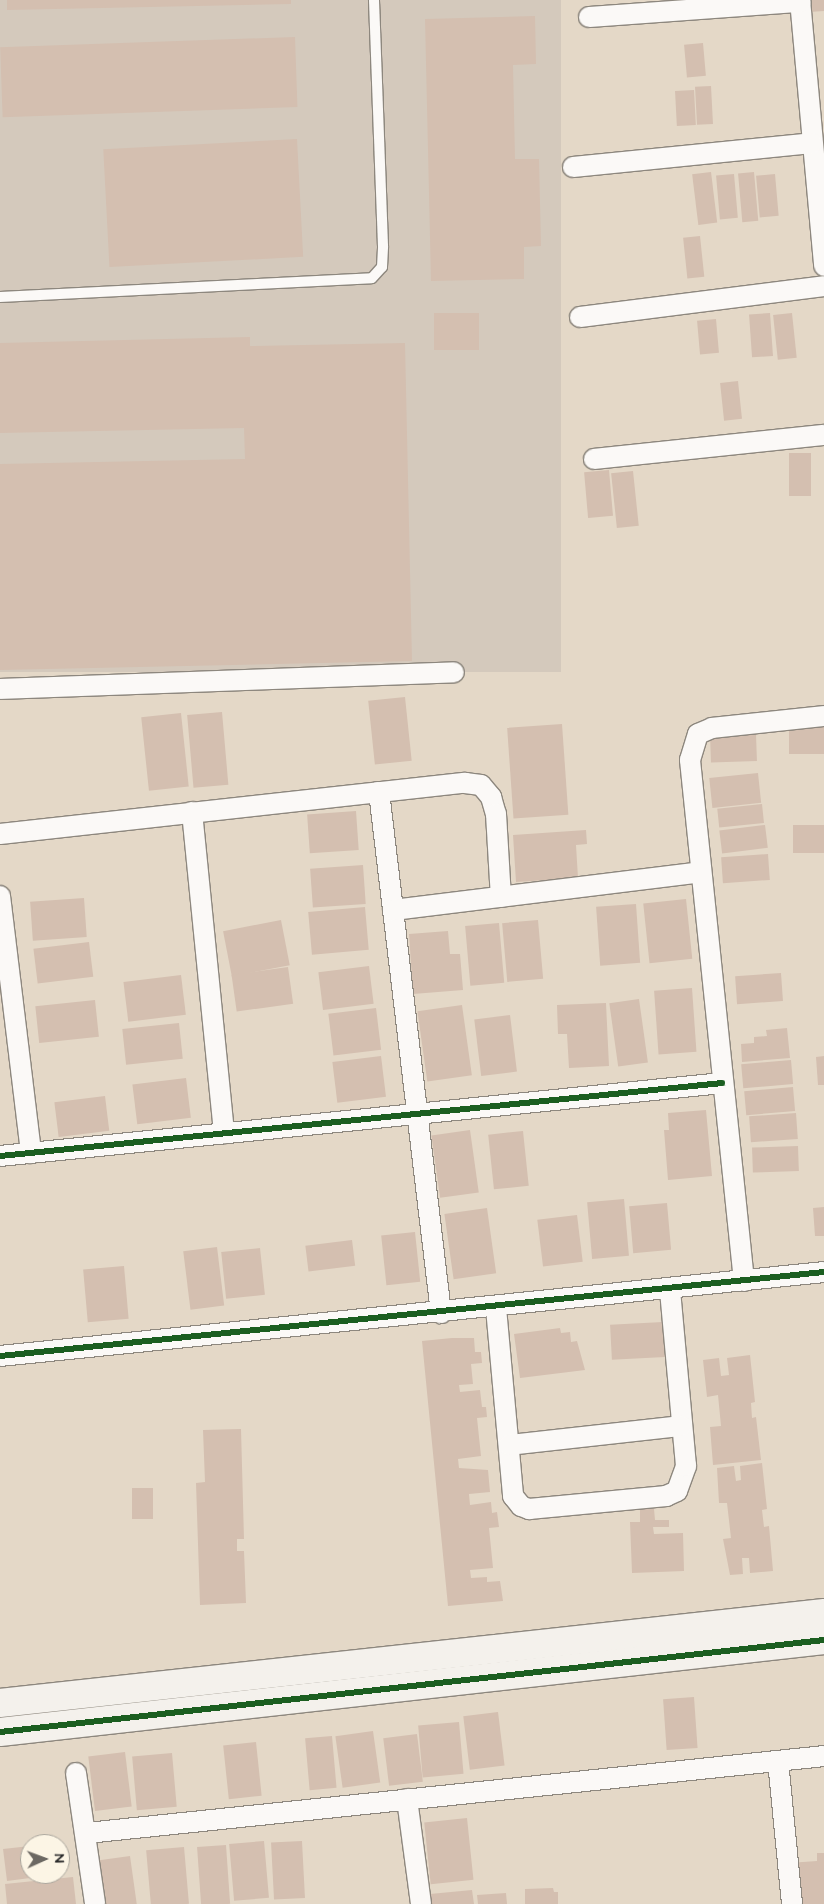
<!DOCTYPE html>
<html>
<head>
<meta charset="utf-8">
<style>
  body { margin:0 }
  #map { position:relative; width:824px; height:1904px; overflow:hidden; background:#e4d8c7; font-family:"Architects Daughter",sans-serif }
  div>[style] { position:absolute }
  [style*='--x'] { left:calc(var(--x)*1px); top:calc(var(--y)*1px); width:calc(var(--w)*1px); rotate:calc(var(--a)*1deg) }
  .industrial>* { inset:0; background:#d4c9bc; transform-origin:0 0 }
  .building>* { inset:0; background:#d4bfb0; transform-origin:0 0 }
  .roads { filter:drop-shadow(1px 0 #8d877e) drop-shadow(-1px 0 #8d877e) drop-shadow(0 1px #8d877e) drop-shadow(0 -1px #8d877e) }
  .lane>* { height:10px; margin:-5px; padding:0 5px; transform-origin:5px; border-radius:5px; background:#fbf9f7 }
  .street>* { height:20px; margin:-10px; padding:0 10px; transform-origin:10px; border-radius:10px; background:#fbf9f7 }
  .secondary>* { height:28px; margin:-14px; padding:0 14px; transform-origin:14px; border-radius:14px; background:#f4f1ec }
  .cycleway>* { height:6px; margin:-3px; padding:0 3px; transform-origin:3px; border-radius:3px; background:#1b5e20 }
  span { translate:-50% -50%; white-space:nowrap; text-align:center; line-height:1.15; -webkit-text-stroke:4.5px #fcf5e5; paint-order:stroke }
  .north { position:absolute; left:20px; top:1834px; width:50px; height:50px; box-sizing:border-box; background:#fcf5e5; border:1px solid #a8a49b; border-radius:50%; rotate:88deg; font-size:14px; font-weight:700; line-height:20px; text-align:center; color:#2b2b2b }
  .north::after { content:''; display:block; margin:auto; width:18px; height:22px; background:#6c6862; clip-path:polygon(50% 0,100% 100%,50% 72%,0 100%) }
</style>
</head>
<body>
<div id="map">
  <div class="industrial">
    <div style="left:0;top:0;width:561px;height:672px"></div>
  </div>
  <div class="building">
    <div style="clip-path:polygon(7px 0,291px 0,291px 4px,7px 10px)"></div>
    <div style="clip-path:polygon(808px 0,824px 0,824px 11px,809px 12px)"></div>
    <div style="clip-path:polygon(535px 16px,536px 64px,513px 65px,515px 159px,539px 159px,541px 246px,524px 247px,524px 279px,431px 281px,425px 19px)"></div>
    <div style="left:295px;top:37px;width:70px;height:295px;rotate:88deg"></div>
    <div style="left:703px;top:43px;width:33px;height:19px;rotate:85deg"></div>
    <div style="left:711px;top:86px;width:38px;height:16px;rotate:87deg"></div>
    <div style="left:694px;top:90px;width:35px;height:19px;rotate:87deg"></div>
    <div style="left:297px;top:139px;width:118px;height:194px;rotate:87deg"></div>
    <div style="left:711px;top:172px;width:51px;height:19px;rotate:83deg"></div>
    <div style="left:754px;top:172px;width:49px;height:16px;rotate:85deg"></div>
    <div style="left:734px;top:174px;width:44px;height:18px;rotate:85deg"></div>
    <div style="left:775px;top:174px;width:42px;height:19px;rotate:85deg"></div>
    <div style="left:700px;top:236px;width:41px;height:17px;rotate:84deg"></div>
    <div style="left:434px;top:313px;width:45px;height:37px"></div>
    <div style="left:770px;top:313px;width:43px;height:21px;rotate:86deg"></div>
    <div style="left:792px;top:313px;width:45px;height:19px;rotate:84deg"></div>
    <div style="left:716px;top:319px;width:34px;height:19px;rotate:85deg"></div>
    <div style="clip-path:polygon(250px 337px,250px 346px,405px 343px,412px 661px,0 670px,0 464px,245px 459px,244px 428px,0 433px,0 343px)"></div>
    <div style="left:738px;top:381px;width:38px;height:18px;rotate:84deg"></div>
    <div style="left:789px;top:453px;width:22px;height:43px"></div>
    <div style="left:609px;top:470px;width:46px;height:25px;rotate:85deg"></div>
    <div style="left:633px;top:471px;width:55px;height:22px;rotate:84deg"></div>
    <div style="left:405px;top:697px;width:64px;height:37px;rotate:84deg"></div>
    <div style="left:222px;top:712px;width:73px;height:35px;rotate:85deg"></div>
    <div style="left:181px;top:713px;width:74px;height:40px;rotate:84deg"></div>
    <div style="left:562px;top:724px;width:91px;height:55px;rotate:86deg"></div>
    <div style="left:824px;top:724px;width:30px;height:35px;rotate:90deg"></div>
    <div style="left:756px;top:734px;width:27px;height:46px;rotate:88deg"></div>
    <div style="left:758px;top:773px;width:30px;height:49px;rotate:84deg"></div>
    <div style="left:762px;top:804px;width:19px;height:45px;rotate:84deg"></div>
    <div style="left:356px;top:811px;width:39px;height:49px;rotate:86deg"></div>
    <div style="left:765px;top:825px;width:23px;height:46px;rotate:83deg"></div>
    <div style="left:824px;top:825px;width:28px;height:31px;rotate:90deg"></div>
    <div style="clip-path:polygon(586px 830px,587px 844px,576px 845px,578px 878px,516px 882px,513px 835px)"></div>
    <div style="left:768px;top:854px;width:26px;height:47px;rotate:86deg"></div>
    <div style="left:363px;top:865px;width:39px;height:53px;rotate:86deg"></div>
    <div style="left:84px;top:898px;width:39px;height:54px;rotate:86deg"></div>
    <div style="left:686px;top:899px;width:60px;height:43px;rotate:84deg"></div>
    <div style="left:636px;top:904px;width:59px;height:40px;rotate:86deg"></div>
    <div style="left:365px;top:907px;width:43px;height:57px;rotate:85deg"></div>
    <div style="left:281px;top:920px;width:46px;height:59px;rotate:79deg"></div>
    <div style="left:538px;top:920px;width:59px;height:36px;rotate:85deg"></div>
    <div style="left:499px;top:923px;width:60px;height:34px;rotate:85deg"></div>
    <div style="clip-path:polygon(448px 931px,450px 954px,460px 954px,463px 990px,413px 994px,409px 934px)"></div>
    <div style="left:89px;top:942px;width:35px;height:56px;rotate:83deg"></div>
    <div style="left:369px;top:966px;width:38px;height:51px;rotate:83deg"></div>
    <div style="left:288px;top:967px;width:37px;height:57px;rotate:82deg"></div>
    <div style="left:781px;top:973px;width:28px;height:46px;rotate:86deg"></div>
    <div style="left:181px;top:975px;width:40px;height:58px;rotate:83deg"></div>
    <div style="left:692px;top:988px;width:64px;height:38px;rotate:86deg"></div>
    <div style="left:639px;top:999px;width:64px;height:30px;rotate:82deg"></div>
    <div style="left:95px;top:1000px;width:37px;height:60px;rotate:84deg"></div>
    <div style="clip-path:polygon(606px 1003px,609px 1066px,569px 1068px,567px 1034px,558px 1034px,557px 1005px)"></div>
    <div style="left:462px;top:1005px;width:71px;height:45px;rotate:82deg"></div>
    <div style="left:376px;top:1008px;width:42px;height:48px;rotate:83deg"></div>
    <div style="left:510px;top:1015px;width:57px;height:36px;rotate:83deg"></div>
    <div style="left:179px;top:1023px;width:36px;height:57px;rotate:84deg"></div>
    <div style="clip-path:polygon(787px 1028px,790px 1058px,742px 1062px,741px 1044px,754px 1043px,754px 1037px,767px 1036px,766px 1030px)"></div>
    <div style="left:381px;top:1056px;width:41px;height:49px;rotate:83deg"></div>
    <div style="clip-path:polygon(824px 1056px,824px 1085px,818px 1085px,816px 1057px)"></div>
    <div style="left:791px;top:1060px;width:24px;height:50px;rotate:85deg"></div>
    <div style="left:186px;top:1078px;width:40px;height:54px;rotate:83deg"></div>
    <div style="left:793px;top:1087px;width:24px;height:49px;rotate:85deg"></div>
    <div style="left:105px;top:1096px;width:35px;height:51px;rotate:83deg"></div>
    <div style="clip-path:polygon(706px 1110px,712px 1176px,668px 1180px,664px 1130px,669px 1130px,668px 1113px)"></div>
    <div style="left:796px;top:1113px;width:26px;height:47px;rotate:86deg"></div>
    <div style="left:470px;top:1130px;width:63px;height:39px;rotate:82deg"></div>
    <div style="left:523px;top:1131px;width:55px;height:35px;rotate:84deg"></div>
    <div style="left:798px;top:1146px;width:25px;height:46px;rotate:88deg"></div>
    <div style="left:624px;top:1199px;width:57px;height:37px;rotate:85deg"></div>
    <div style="left:667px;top:1203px;width:47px;height:38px;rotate:85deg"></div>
    <div style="clip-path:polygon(824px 1207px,824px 1236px,815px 1236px,813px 1208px)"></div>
    <div style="left:487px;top:1208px;width:66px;height:43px;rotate:82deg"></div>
    <div style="left:577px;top:1215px;width:47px;height:40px;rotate:83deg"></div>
    <div style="left:415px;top:1232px;width:50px;height:34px;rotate:84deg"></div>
    <div style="left:352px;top:1240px;width:26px;height:47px;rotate:83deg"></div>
    <div style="left:217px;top:1247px;width:59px;height:34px;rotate:83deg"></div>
    <div style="left:260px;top:1248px;width:47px;height:39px;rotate:84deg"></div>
    <div style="left:124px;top:1266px;width:53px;height:41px;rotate:85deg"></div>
    <div style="left:663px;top:1322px;width:35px;height:53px;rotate:87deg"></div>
    <div style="clip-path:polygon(560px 1328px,561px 1333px,570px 1332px,571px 1342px,577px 1341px,585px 1370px,520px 1378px,514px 1334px)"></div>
    <div style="clip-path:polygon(452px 1338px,474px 1338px,475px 1352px,481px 1352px,482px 1363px,471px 1364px,473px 1384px,459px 1385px,460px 1392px,480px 1390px,482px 1407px,486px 1407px,487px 1417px,477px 1418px,481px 1456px,458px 1459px,459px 1468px,488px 1470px,490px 1492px,469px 1494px,470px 1505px,491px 1502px,492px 1513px,497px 1512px,499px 1527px,489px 1528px,493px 1568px,470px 1570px,471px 1578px,487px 1577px,487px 1582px,500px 1581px,503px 1601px,448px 1606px,422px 1341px)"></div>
    <div style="clip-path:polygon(750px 1355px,755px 1402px,751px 1403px,752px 1418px,756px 1417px,761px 1460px,713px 1465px,710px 1427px,721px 1426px,718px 1395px,707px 1397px,703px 1360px,719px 1358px,721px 1376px,729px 1375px,727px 1358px)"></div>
    <div style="clip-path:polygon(241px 1429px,244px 1539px,237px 1539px,237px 1551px,244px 1551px,246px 1603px,200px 1605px,196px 1483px,205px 1482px,203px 1430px)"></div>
    <div style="clip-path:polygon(762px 1463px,767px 1509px,762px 1510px,764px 1527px,769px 1526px,773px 1571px,750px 1573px,749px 1558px,742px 1558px,743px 1574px,730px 1575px,723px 1539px,731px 1538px,727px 1503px,719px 1503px,717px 1468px,734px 1466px,736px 1481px,741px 1480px,740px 1466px)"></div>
    <div style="left:153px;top:1488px;width:31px;height:21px;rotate:90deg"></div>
    <div style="clip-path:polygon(640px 1509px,654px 1509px,655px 1520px,669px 1520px,669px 1527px,653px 1527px,654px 1534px,683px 1533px,684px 1571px,632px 1573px,630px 1522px,640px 1522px)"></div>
    <div style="left:694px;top:1697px;width:51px;height:31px;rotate:86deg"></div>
    <div style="left:498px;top:1712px;width:54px;height:35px;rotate:83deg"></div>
    <div style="left:459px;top:1722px;width:52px;height:41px;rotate:85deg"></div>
    <div style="left:373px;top:1731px;width:52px;height:38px;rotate:82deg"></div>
    <div style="left:417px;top:1734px;width:48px;height:34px;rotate:83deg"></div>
    <div style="left:332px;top:1736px;width:52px;height:27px;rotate:85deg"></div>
    <div style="left:256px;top:1742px;width:54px;height:33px;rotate:84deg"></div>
    <div style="left:125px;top:1752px;width:55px;height:37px;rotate:83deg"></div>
    <div style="left:172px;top:1753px;width:54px;height:40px;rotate:85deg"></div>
    <div style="left:467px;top:1818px;width:62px;height:43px;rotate:84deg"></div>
    <div style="left:264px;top:1841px;width:57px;height:35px;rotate:85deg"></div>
    <div style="left:302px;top:1841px;width:57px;height:31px;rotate:87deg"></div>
    <div style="left:226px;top:1845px;width:59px;height:29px;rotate:86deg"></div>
    <div style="clip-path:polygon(30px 1846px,30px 1874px,53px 1875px,7px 1881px,3px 1849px)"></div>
    <div style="left:184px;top:1847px;width:57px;height:38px;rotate:85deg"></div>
    <div style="clip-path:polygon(60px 1850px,64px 1874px,60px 1874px)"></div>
    <div style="clip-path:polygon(817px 1853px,824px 1853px,824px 1904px,792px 1904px,789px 1863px,817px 1861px)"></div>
    <div style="left:130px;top:1856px;width:49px;height:31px;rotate:82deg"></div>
    <div style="clip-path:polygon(73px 1877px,76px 1904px,7px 1904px,5px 1884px)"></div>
    <div style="clip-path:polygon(553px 1888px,554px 1892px,558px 1892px,558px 1904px,525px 1904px,525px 1889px)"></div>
    <div style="clip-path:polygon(472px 1890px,474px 1904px,430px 1904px,430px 1894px)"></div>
    <div style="clip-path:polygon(506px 1893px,507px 1904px,478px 1904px,477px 1895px)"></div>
  </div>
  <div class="roads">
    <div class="lane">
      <div style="--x:0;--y:297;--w:372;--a:-2.9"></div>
      <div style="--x:372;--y:278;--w:15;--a:-48"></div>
      <div style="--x:382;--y:267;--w:21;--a:-87"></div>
      <div style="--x:383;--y:246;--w:246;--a:-92.1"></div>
    </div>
    <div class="street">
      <div style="--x:800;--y:0;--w:267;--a:84.8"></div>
      <div style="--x:589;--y:17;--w:212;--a:-4.1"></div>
      <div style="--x:573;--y:167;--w:240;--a:-5.7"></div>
      <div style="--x:580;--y:317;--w:246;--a:-7.2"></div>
      <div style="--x:594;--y:459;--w:231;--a:-6"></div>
      <div style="--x:0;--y:689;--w:454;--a:-2.1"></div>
      <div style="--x:379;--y:792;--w:525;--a:83.21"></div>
      <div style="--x:192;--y:812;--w:323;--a:84.3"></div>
      <div style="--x:0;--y:834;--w:468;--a:-6.3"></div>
      <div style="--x:465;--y:783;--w:16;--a:7"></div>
      <div style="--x:481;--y:785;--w:16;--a:50"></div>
      <div style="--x:491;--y:797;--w:18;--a:74"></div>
      <div style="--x:496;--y:814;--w:83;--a:86.6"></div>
      <div style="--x:0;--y:896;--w:259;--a:83.1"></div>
      <div style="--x:393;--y:910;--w:310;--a:-7"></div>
      <div style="--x:0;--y:1156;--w:726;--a:-5.77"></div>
      <div style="--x:744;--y:1281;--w:524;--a:-95.92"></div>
      <div style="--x:690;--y:760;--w:27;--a:-73"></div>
      <div style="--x:698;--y:734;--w:15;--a:-23"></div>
      <div style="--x:712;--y:728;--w:113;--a:-6.1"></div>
      <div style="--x:496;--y:1308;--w:189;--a:84.8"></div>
      <div style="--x:513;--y:1496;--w:13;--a:51"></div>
      <div style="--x:521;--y:1506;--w:9;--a:21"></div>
      <div style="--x:529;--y:1509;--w:138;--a:-5.4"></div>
      <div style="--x:666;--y:1496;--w:12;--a:-24"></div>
      <div style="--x:677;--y:1491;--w:27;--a:-70"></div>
      <div style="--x:686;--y:1466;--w:178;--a:-95.2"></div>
      <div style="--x:0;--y:1356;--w:828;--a:-5.82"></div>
      <div style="--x:509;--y:1445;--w:173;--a:-6.3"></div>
      <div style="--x:778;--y:1761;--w:144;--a:84.4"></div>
      <div style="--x:76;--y:1773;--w:132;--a:81.7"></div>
      <div style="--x:407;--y:1799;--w:106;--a:82.4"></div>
      <div style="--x:87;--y:1833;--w:741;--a:-5.96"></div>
    </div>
    <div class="secondary">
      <div style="--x:0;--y:1703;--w:829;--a:-6.23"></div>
      <div style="--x:0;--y:1732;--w:829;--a:-6.37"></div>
    </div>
  </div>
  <div class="cycleway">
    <div style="--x:0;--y:1156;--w:726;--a:-5.77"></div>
    <div style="--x:0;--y:1356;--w:828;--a:-5.82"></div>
    <div style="--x:0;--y:1732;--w:829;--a:-6.37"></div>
  </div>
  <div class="north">N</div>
</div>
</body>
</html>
